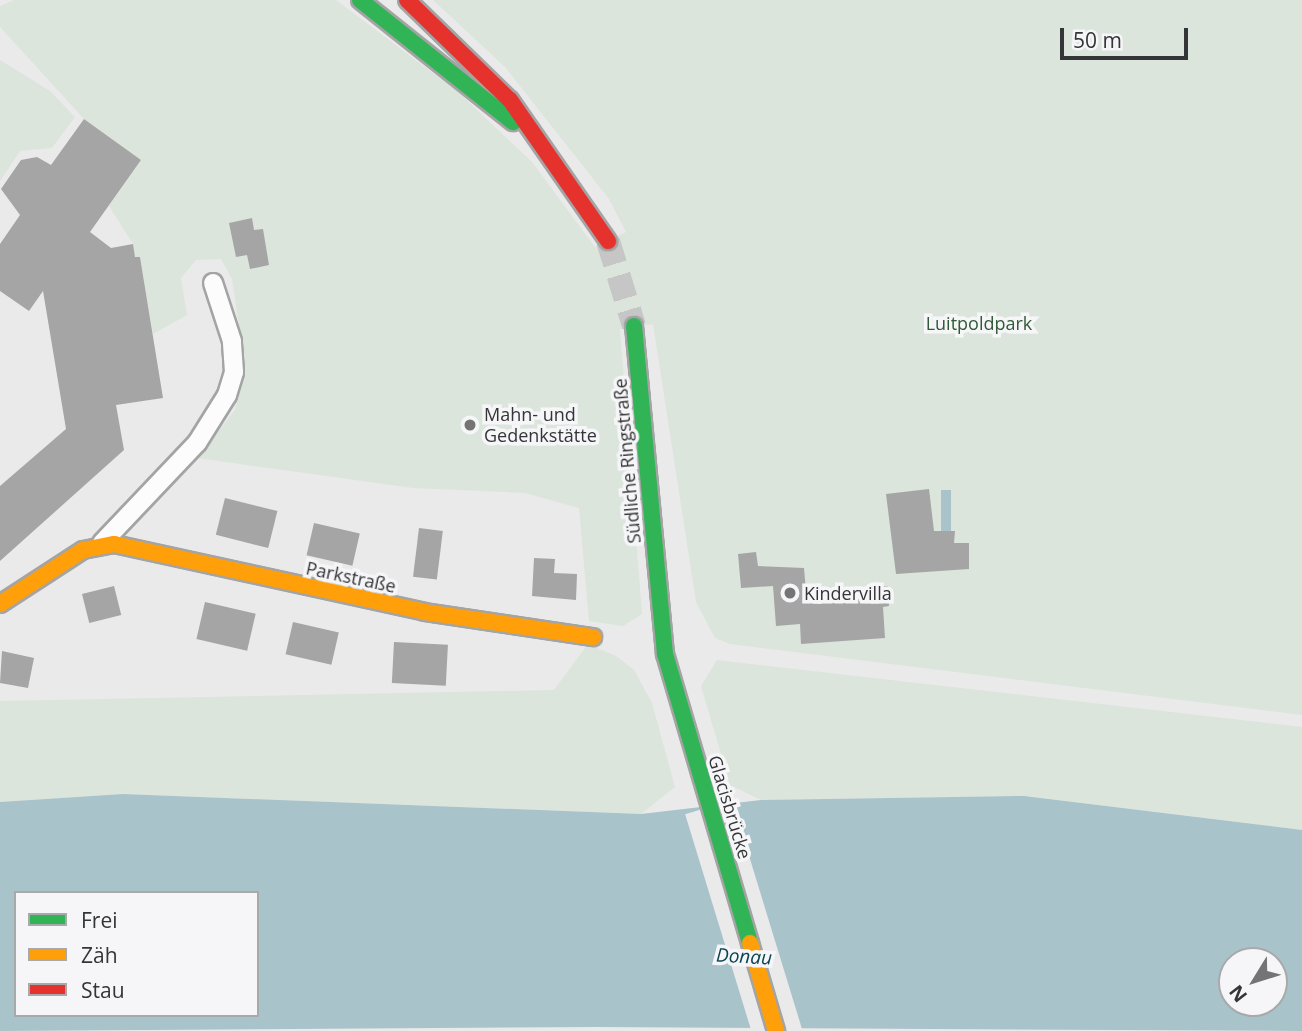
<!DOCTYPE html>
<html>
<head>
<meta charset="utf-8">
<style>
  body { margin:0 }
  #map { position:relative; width:1302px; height:1031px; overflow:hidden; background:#eaeaeb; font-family:"Open Sans",sans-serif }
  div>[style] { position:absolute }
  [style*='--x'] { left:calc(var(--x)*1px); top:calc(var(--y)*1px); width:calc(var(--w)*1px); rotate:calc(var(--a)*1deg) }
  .green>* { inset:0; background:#dbe5dc }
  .water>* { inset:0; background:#a8c3ca; transform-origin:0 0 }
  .pier>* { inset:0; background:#eaeaeb; transform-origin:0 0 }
  .building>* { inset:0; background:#a5a5a6; transform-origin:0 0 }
  .secondary-tunnel>* { height:24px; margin-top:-12px; transform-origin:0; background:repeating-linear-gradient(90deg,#c6c6c7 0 24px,transparent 0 36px) }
  .roads { filter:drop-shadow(2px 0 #a4a4a5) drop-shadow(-2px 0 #a4a4a5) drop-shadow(0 2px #a4a4a5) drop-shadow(0 -2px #a4a4a5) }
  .street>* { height:18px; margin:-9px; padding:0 9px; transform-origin:9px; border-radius:9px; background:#fcfcfc }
  .fast>* { height:16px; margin:-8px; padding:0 8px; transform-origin:8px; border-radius:8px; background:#30b455 }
  .slow>* { height:16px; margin:-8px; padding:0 8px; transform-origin:8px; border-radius:8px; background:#ff9f0a }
  .jam>* { height:16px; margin:-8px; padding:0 8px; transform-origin:8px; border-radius:8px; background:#e5322d }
  .dots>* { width:19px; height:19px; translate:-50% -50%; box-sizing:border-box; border:4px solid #f6f6f9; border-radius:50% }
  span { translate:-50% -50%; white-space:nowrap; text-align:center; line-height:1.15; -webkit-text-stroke:7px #f6f6f9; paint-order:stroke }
  .park-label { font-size:18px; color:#305936 }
  .poi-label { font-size:18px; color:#343536 }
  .left { translate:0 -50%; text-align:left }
  .street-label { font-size:18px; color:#343536 }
  .water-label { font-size:19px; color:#0a4651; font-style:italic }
  .legend { position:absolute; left:14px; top:891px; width:245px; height:126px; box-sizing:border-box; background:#f6f6f9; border:2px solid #a8a9ab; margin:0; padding:9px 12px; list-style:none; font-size:21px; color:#343536 }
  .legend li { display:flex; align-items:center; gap:14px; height:35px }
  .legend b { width:35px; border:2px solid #a8a9ab }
  .north { position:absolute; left:1218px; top:947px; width:70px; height:70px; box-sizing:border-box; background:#f6f6f9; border:2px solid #a8a9ab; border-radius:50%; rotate:232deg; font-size:19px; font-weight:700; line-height:28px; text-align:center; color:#343536 }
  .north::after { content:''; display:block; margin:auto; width:24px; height:32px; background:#747475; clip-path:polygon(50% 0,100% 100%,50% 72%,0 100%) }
  .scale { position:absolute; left:1060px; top:28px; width:128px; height:32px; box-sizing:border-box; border:4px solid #343536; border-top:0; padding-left:9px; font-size:21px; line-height:24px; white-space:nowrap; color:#343536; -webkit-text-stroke:5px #f6f6f9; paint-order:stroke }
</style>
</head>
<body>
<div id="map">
  <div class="green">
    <div style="clip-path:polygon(14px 0,336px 0,458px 92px,532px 162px,595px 247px,626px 232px,609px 199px,505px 67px,433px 0,1302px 0,1302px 715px,730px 644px,715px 638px,696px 602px,653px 324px,620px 329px,642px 614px,623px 626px,589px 621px,579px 508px,525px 493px,413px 488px,197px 458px,235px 410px,245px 365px,232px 279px,221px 259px,196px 260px,181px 278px,187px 315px,153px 334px,140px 257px,135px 257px,133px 244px,109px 206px,141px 160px,84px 119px,0 27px,0 6px)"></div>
    <div style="clip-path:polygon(0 60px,50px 91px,75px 117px,52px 148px,20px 151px,0 181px)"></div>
    <div style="clip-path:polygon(588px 644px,616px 656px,634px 670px,652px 703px,675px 787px,641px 814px,123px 794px,0 802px,0 701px,554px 690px)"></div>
    <div style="clip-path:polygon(717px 660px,1302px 727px,1302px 830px,1025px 796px,761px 800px,730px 785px,701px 686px)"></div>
  </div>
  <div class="water">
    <div style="left:941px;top:490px;width:10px;height:41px"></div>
    <div style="clip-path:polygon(evenodd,123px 794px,641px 814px,761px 800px,1024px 796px,1302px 830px,1302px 1031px,596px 1027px,0 1031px,0 802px,123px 794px,16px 893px,257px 893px,257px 1015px,16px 1015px,16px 893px,123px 794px,1232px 961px,1274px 961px,1274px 1003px,1232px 1003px,1232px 961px)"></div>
  </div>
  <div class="pier">
    <div style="left:732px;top:800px;width:241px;height:49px;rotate:73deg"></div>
  </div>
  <div class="building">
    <div style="clip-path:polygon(84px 119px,141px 160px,90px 232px,111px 248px,133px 244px,135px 257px,140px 257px,163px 398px,116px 405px,124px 450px,0 561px,0 486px,66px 429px,43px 291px,29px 311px,0 291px,0 244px,20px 215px,1px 189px,21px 160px,37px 157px,51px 165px)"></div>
    <div style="clip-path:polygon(252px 218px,254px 230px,263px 229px,269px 265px,250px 269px,247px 255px,236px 257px,229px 223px)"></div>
    <div style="clip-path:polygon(929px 489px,934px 531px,955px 531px,954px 543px,969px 543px,969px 569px,896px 574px,886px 494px)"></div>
    <div style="left:225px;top:498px;width:54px;height:38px;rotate:14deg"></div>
    <div style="left:314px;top:523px;width:47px;height:33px;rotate:13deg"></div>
    <div style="left:419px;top:528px;width:24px;height:49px;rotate:7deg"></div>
    <div style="clip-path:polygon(756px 552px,758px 566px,804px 568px,807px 603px,871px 598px,870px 588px,888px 586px,889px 606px,883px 607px,885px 638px,801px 644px,800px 624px,776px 626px,773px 586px,741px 588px,738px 554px)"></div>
    <div style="clip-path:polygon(534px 558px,555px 559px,554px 573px,577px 574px,576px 600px,532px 596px)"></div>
    <div style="left:114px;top:586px;width:30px;height:33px;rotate:76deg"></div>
    <div style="left:205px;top:602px;width:52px;height:38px;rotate:13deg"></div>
    <div style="left:293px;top:622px;width:47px;height:33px;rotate:13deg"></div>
    <div style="left:394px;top:642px;width:54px;height:41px;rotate:3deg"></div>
    <div style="clip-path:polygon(2px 651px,34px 658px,28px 688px,0 683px)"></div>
  </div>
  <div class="secondary-tunnel">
    <div style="--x:608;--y:241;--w:89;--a:73"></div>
  </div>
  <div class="roads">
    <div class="street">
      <div style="--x:102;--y:543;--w:138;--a:-46.5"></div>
      <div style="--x:197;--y:443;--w:57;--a:-58"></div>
      <div style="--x:227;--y:395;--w:24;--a:-73"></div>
      <div style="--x:234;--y:372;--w:31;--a:-94"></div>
      <div style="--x:232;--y:341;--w:61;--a:-108.1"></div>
    </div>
    <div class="fast">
      <div style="--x:360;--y:0;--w:196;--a:38.6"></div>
      <div style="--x:634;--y:326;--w:329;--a:84.6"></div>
      <div style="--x:665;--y:654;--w:301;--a:73.6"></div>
    </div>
    <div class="slow">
      <div style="--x:0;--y:604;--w:99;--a:-33"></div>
      <div style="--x:83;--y:550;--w:32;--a:-11"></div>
      <div style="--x:114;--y:544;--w:318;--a:12.3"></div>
      <div style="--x:425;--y:612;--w:170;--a:8.5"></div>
      <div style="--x:750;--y:943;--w:92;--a:73.5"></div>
    </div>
    <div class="jam">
      <div style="--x:407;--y:0;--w:144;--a:44.2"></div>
      <div style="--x:510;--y:100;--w:172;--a:55.2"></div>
    </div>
  </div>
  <div class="dots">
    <div style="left:470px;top:425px;background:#747475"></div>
    <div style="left:790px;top:593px;background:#747475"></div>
  </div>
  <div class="park-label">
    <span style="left:979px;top:323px">Luitpoldpark</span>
  </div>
  <div class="poi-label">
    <span class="left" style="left:484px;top:425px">Mahn- und<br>Gedenkstätte</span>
    <span class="left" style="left:804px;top:593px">Kindervilla</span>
  </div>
  <div class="street-label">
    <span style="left:627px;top:461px;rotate:-95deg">Südliche Ringstraße</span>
    <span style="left:351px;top:577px;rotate:12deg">Parkstraße</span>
    <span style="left:730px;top:807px;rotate:73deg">Glacisbrücke</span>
  </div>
  <div class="water-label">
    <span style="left:744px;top:957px;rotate:3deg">Donau</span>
  </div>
  <ul class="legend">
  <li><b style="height:9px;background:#30b455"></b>Frei</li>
  <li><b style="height:9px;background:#ff9f0a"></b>Zäh</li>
  <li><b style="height:9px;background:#e5322d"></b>Stau</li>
  </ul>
  <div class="north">N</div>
  <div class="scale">50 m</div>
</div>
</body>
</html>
